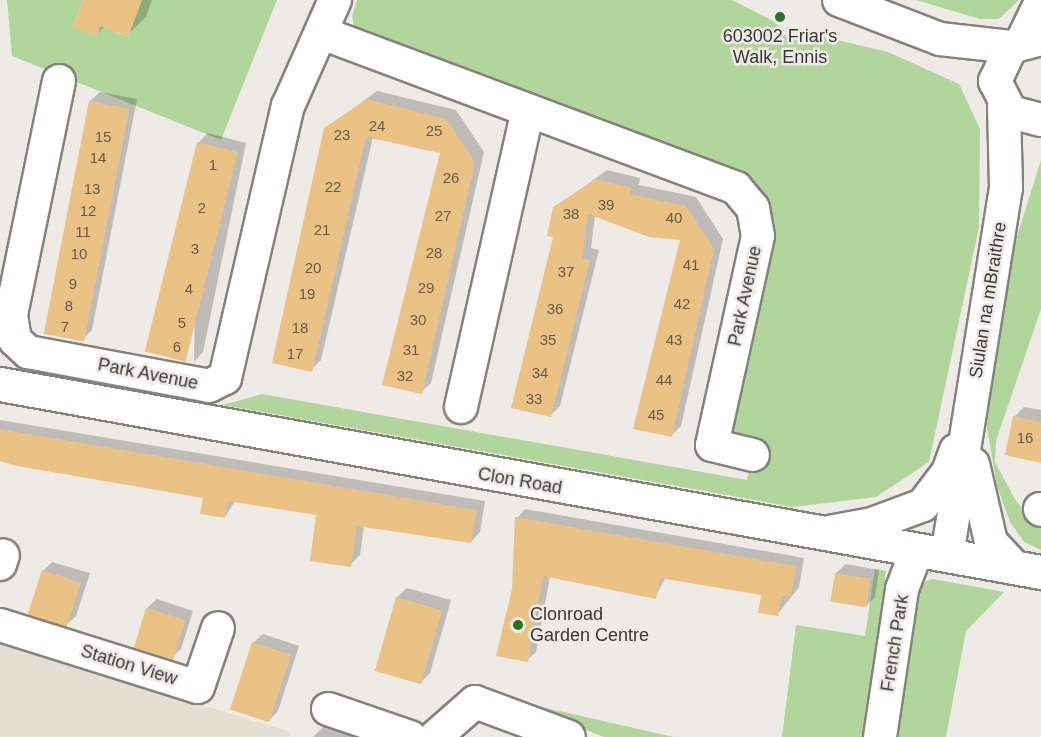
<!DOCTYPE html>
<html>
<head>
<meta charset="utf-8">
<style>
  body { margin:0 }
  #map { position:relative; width:1041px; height:737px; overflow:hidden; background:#eeebe6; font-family:Arial,sans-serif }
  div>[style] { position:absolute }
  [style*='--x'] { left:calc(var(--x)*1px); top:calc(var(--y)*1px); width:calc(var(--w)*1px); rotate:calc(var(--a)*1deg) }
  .built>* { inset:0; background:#e5ded2 }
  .green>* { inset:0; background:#b1d69b }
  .shadow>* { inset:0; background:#0003 }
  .building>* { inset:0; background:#eac384; transform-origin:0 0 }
  .roads { filter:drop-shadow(2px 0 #85827e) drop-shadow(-2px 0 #85827e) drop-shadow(0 2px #85827e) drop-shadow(0 -2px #85827e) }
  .minor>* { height:32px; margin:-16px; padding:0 16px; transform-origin:16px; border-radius:16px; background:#fff }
  .major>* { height:33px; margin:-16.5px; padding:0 16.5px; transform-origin:16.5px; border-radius:16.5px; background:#fff }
  .dots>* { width:16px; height:16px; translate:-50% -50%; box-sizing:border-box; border:3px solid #eeebe6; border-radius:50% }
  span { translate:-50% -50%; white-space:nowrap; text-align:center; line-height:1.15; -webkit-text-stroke:5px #eeebe6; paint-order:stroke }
  .number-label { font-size:15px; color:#655b4a }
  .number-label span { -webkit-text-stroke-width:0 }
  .poi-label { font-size:18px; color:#393836 }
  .left { translate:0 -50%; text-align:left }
  .street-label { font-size:18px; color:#393836 }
</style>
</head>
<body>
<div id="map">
  <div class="built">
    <div style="clip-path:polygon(0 642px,290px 732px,289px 737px,0 737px)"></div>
  </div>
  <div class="green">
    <div style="clip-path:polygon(7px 0,83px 0,73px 27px,101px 26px,128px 37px,142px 0,277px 0,221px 140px,12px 56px)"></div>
    <div style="clip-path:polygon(357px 0,732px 0,779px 24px,776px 32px,799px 40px,803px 32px,888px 52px,959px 84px,980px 129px,979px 227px,929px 462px,876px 497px,793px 507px,223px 405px,262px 394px,747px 480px,755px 443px,734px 436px,730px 423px,766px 205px,355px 32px,352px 16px)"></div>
    <div style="clip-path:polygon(916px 0,1019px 0,999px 19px,980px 19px)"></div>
    <div style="clip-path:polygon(1041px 160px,1041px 309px,996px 441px,995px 462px,1016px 501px,1041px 528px,1041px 550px,1024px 542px,1010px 522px,997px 486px,983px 405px,1013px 249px)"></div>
    <div style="clip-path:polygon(875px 569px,886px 571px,863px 737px,782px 737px,796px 625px,865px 636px)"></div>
    <div style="clip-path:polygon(933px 579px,1004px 592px,966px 631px,946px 737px,897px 737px,898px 631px,921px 583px)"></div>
    <div style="clip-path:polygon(507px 699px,669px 736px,675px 737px,604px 737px)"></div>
  </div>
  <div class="shadow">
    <div style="clip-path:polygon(85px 0,152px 0,146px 17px,127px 35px,105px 26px,97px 34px)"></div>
    <div style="clip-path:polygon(377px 91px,456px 110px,484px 152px,431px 383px,421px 392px,442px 152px,373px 137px,321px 360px,311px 370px,325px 129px)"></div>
    <div style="clip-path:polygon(100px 92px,137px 99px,92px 330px,82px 340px,90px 101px)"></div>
    <div style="clip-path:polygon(208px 133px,246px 143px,203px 352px,194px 362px,198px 143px)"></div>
    <div style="clip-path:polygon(607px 170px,640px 178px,639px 185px,696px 197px,723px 239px,681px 426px,672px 435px,682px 239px,595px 215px,591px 248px,599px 250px,560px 406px,550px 416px,555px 208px)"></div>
    <div style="clip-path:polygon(1024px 407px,1041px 410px,1041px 461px,1014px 417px)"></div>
    <div style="clip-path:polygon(0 420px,485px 501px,480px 532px,471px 542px,364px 526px,360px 555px,350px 565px,317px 513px,235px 501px,225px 517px,205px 497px,0 461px)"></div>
    <div style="clip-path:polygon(525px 509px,804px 558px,799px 587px,777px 615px,763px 594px,666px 577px,655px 597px,550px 576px,536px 652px,527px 660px,513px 589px,517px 518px)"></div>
    <div style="clip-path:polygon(52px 562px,90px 573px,76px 616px,66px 625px,43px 571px)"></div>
    <div style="clip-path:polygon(846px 564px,879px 570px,875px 597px,865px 607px,836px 573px)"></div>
    <div style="clip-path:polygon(407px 588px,451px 600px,430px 673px,420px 683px,397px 597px)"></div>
    <div style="clip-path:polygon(157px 599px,193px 611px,181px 649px,171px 658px,147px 608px)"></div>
    <div style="clip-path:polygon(263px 634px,299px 646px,278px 711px,269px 721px,253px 643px)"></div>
    <div style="clip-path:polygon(326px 724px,362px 737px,313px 737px)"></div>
  </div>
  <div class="building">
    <div style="clip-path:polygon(83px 0,142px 0,128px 37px,101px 26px,97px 36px,73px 27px)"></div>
    <div style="clip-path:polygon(367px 99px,446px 119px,475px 162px,422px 394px,382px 385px,440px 153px,366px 137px,312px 372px,272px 363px,324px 128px)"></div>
    <div style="left:89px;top:101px;width:41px;height:237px;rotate:11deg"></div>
    <div style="left:197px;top:142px;width:42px;height:216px;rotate:14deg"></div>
    <div style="clip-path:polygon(596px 179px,632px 188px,630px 194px,686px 206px,714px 249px,672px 437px,633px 429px,680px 240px,649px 237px,588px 214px,582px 258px,590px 260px,551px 417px,511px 408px,553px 237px,547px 236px,553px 207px)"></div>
    <div style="clip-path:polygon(1013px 416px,1041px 422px,1041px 463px,1005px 455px)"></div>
    <div style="clip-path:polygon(0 429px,477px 510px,471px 543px,357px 526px,351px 567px,310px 561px,316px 515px,228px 501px,225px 518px,200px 514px,203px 498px,17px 466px,0 461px)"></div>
    <div style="clip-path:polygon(515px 517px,796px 566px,791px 597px,781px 596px,778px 616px,758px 613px,761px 595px,660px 578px,656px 599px,543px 576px,528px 662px,496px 656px,512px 589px)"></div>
    <div style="left:42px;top:570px;width:41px;height:47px;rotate:18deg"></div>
    <div style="left:835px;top:573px;width:36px;height:29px;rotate:9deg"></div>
    <div style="left:396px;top:597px;width:48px;height:77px;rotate:16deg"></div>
    <div style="left:146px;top:608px;width:41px;height:42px;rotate:17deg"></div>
    <div style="left:252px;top:642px;width:41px;height:71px;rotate:18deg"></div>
  </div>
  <div class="roads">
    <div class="minor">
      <div style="--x:839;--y:0;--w:108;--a:21.1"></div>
      <div style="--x:940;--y:39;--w:71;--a:6.4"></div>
      <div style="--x:322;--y:33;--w:442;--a:20.5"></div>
      <div style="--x:736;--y:188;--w:26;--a:50"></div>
      <div style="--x:753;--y:208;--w:28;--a:80"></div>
      <div style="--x:758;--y:236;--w:214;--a:102.4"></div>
      <div style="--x:712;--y:445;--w:42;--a:13.7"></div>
      <div style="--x:1041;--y:39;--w:31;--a:165"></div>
      <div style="--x:1011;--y:47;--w:38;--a:115"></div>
      <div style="--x:995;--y:81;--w:35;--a:63"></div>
      <div style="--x:1011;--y:112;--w:31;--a:15"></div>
      <div style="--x:1022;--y:41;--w:43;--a:-64"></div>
      <div style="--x:59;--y:81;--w:239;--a:101.6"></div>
      <div style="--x:11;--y:315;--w:25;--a:81"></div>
      <div style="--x:15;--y:340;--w:18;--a:43"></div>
      <div style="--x:28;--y:352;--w:184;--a:10.6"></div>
      <div style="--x:209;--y:386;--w:18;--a:-27"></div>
      <div style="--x:225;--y:378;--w:279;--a:-77"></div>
      <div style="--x:288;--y:106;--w:116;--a:-66.1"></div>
      <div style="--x:461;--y:407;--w:304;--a:-77.3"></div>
      <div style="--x:973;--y:464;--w:80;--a:77"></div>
      <div style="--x:991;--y:542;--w:34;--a:47"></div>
      <div style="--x:1040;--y:509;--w:1;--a:45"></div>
      <div style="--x:829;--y:532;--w:44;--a:-10.5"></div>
      <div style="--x:872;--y:524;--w:54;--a:-20.4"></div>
      <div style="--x:923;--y:505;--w:41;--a:-52.9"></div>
      <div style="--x:948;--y:472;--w:23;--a:-70"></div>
      <div style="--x:947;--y:556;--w:373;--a:-80.9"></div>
      <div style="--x:1006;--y:188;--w:82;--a:-91.4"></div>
      <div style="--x:0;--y:564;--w:9;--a:-72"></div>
      <div style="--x:0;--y:625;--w:207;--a:17.4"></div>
      <div style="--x:198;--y:687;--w:62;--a:-71.3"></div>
      <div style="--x:328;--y:709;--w:87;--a:18.9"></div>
      <div style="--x:435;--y:737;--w:53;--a:-41.2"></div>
      <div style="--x:475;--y:702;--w:100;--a:20.4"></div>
      <div style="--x:880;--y:737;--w:150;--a:-81.5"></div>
      <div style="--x:902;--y:589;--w:42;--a:-69"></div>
    </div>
    <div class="major">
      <div style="--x:0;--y:384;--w:1058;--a:10.24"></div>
    </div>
  </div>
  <div class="dots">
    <div style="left:780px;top:17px;background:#27751c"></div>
    <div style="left:518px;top:625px;background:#27751c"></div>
  </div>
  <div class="number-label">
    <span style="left:377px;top:126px">24</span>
    <span style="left:434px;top:131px">25</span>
    <span style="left:342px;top:135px">23</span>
    <span style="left:103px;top:137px">15</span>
    <span style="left:98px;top:158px">14</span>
    <span style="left:213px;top:165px">1</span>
    <span style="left:451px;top:178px">26</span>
    <span style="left:333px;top:187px">22</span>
    <span style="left:92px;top:189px">13</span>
    <span style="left:606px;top:205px">39</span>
    <span style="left:202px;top:208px">2</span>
    <span style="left:88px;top:211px">12</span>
    <span style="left:571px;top:214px">38</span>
    <span style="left:443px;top:216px">27</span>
    <span style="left:674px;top:218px">40</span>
    <span style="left:322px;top:230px">21</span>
    <span style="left:83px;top:232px">11</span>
    <span style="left:195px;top:249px">3</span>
    <span style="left:434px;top:253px">28</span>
    <span style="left:79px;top:254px">10</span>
    <span style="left:691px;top:265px">41</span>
    <span style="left:313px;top:268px">20</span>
    <span style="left:566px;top:272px">37</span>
    <span style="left:73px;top:284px">9</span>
    <span style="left:426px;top:288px">29</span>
    <span style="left:189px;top:289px">4</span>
    <span style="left:307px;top:294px">19</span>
    <span style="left:682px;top:304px">42</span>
    <span style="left:69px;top:306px">8</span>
    <span style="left:555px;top:309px">36</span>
    <span style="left:418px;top:320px">30</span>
    <span style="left:182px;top:323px">5</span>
    <span style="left:65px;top:327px">7</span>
    <span style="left:300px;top:328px">18</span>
    <span style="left:548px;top:340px">35</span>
    <span style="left:674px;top:340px">43</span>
    <span style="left:177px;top:347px">6</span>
    <span style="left:411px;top:350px">31</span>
    <span style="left:295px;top:354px">17</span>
    <span style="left:540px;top:373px">34</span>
    <span style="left:405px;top:376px">32</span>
    <span style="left:664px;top:380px">44</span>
    <span style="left:534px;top:399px">33</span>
    <span style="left:656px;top:415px">45</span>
    <span style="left:1025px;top:438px">16</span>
  </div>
  <div class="poi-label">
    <span style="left:780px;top:47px">603002 Friar's<br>Walk, Ennis</span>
    <span class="left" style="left:530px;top:625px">Clonroad<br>Garden Centre</span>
  </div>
  <div class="street-label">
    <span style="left:745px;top:296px;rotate:-78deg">Park Avenue</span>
    <span style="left:988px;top:300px;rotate:-81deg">Siulan na mBraithre</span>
    <span style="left:148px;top:374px;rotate:11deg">Park Avenue</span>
    <span style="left:520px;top:481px;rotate:10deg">Clon Road</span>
    <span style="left:895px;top:643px;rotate:-81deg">French Park</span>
    <span style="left:129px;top:665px;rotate:17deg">Station View</span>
  </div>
</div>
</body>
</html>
